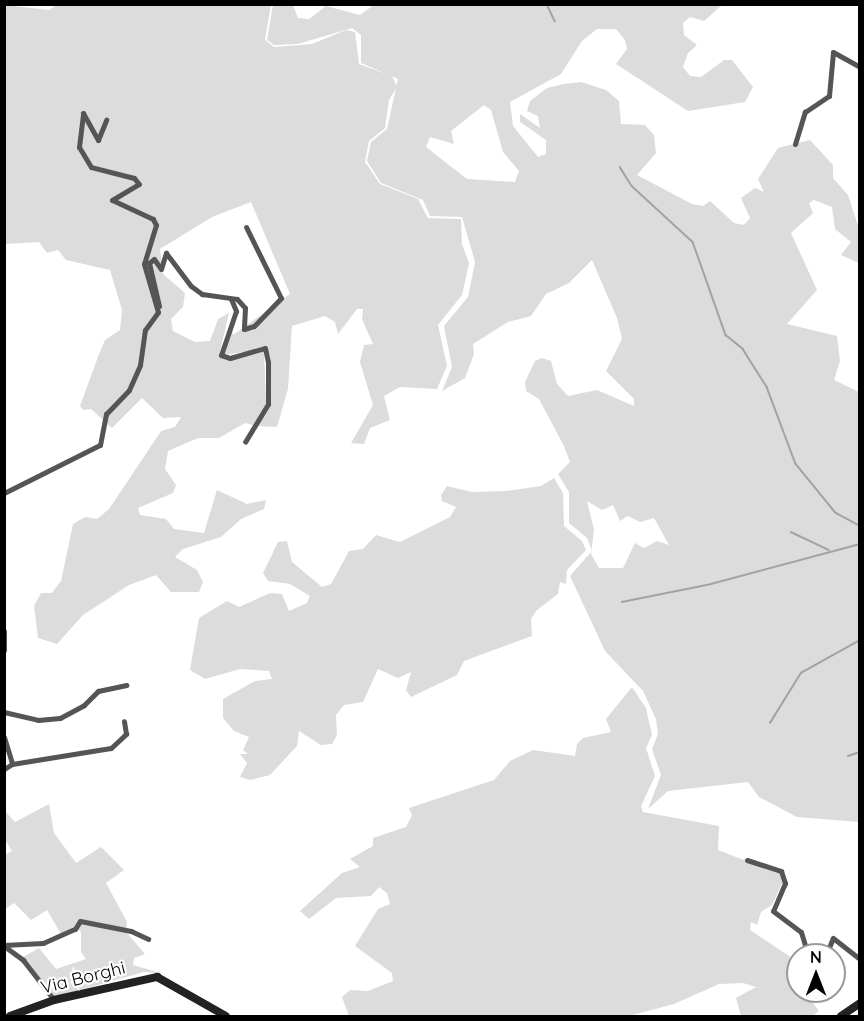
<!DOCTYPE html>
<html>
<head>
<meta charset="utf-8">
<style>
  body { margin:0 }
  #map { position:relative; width:864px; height:1021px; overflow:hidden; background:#fff; font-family:Quicksand,sans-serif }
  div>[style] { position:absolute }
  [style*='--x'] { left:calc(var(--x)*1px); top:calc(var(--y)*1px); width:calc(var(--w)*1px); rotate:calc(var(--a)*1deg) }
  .green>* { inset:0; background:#dcdcdc }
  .stream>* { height:1.5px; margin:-0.75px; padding:0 0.75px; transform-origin:0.75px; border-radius:0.75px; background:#a3a3a3 }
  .minor>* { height:5px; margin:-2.5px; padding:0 2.5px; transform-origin:2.5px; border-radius:2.5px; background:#555 }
  .secondary>* { height:8px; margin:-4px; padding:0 4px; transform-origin:4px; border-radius:4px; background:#222 }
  span { translate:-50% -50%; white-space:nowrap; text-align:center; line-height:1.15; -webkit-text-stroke:4.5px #fff; paint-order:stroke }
  .street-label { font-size:18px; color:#000 }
  .frame { position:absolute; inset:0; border:6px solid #000; pointer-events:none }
  .north { position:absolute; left:786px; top:943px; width:60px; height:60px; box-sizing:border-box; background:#fff; border:2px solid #999; border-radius:50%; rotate:0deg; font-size:16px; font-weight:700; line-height:24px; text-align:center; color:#000 }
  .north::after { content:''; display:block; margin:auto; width:21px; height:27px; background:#000; clip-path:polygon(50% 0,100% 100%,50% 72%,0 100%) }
</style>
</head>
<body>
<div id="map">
  <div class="green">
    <div style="clip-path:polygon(58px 4px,271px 5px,265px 40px,274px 47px,312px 44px,346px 30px,355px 32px,359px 64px,392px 76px,397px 87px,389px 100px,385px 128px,369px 141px,365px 162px,380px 184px,418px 199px,428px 218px,461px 219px,462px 244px,469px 263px,462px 295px,438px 325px,447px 366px,437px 389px,400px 387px,384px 396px,390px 420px,370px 428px,364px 444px,351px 443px,373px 405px,360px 362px,364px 345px,373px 344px,362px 319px,363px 309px,357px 309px,338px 334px,335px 322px,325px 316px,292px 326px,288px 389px,277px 427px,256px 426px,269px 405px,267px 349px,222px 355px,231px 325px,233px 335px,290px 294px,251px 202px,212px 217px,160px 249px,163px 274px,185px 293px,183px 307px,171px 319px,173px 331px,195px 342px,210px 341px,218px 319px,229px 313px,219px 356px,230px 359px,264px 349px,266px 404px,253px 425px,245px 423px,219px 438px,198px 438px,168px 451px,165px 469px,176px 485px,173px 493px,138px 508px,140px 515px,166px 519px,174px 529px,204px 533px,217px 490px,247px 504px,266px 500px,264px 509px,241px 519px,221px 537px,183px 549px,175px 557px,197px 570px,203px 582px,199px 592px,171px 592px,156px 575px,129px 585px,83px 615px,57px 644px,38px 638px,34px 606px,41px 593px,52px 593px,61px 581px,73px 524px,85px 517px,97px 519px,109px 509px,161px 431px,175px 427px,181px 417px,163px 418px,142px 398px,112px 428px,91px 409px,83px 410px,80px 406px,99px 354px,105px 340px,120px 330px,122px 310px,110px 270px,66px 260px,58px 250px,47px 253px,39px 242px,5px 244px,5px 5px,49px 10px)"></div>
    <div style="clip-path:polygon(evenodd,375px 4px,722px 5px,704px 21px,690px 17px,683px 23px,684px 35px,697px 45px,688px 53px,683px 67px,690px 76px,701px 77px,724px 60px,732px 60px,753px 87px,745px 102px,688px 111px,616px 64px,627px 49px,625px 40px,616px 29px,597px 29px,582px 41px,561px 74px,510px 102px,513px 126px,538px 157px,546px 154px,546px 140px,520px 122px,520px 114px,540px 128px,538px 116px,527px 111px,530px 101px,547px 88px,564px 84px,581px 82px,606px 90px,619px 101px,621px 124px,645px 125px,654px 135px,656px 153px,637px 175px,692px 204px,703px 206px,710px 201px,734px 223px,744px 225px,750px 218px,741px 198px,755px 188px,764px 192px,758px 179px,778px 148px,810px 140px,833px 165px,833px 178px,848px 195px,859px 229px,859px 263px,841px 255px,851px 242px,835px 229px,832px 207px,814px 200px,809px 203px,813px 213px,791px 233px,817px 290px,787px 324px,837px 336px,840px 361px,834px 380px,859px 392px,859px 822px,797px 817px,759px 797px,748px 782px,668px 791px,648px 809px,661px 775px,652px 749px,658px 734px,656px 719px,643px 691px,605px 651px,570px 576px,592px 551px,587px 538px,569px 523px,569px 492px,558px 474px,570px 462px,564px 446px,539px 399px,526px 391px,525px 382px,535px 361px,542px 358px,551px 361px,557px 384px,568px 396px,597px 390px,634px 406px,634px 399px,606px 371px,622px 339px,617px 318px,592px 260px,569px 283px,546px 294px,531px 316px,508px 322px,473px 344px,474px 354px,465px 378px,442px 391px,452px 367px,444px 326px,468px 297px,475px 262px,462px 217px,430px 216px,423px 200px,381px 183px,367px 161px,371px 142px,387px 129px,398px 79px,361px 63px,361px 35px,352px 28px,298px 44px,274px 45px,267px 40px,273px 5px,293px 5px,298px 18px,309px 19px,326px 6px,360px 15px,375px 4px,484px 105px,491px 110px,503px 152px,519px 171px,515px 182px,467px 179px,426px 147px,430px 137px,454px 144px,451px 131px,484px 105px,375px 4px,587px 501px,602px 510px,613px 505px,620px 521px,628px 516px,640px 522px,654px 518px,669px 545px,657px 541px,644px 548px,635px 543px,623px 568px,599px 568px,591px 554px,594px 530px,587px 501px)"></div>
    <div style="clip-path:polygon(554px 478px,563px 493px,564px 526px,582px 541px,586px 550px,567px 570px,566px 584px,560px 582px,558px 594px,537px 610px,531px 619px,532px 636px,464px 661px,457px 675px,411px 697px,406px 690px,411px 672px,398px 678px,378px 669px,363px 702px,344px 705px,336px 715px,337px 735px,332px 744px,321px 745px,299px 731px,297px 746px,270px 775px,250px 780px,240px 777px,247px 763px,240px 754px,248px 754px,243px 750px,249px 737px,234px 731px,223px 718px,223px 699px,255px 681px,272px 679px,269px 671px,240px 669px,205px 679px,190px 670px,199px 618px,227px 601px,239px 607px,270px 593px,282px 594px,289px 611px,307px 603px,310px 596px,290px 584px,268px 581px,263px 573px,278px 542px,287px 541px,292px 562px,322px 587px,331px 584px,349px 551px,363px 549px,376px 535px,400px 542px,450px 517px,456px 507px,442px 501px,441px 495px,447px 486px,472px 492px,506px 491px,541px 486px)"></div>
    <div style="clip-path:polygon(632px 687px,646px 708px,652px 735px,646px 748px,655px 776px,641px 806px,643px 812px,719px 826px,718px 850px,780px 874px,782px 883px,772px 905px,761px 912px,757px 925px,751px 922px,750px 930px,798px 962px,798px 991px,821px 992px,813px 1003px,819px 1011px,812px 1016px,741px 1016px,736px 998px,756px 987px,743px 983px,719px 984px,674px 1004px,629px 1016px,349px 1016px,342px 997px,350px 990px,368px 991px,393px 981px,392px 973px,355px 946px,378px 909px,390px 904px,387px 893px,379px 887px,371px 896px,336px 898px,309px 919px,300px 911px,342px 873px,360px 867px,350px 859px,373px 846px,373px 838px,406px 827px,412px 815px,409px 808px,494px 780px,510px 761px,533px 750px,575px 756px,577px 744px,583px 738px,611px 732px,606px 719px)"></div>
    <div style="clip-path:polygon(49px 804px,54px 833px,76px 863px,101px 847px,124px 870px,106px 883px,127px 922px,126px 932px,145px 954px,134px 958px,133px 965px,161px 973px,144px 972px,55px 997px,23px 957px,39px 948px,56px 969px,86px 959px,81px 952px,81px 932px,75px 926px,61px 934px,47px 910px,31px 920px,14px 903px,5px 909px,4px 855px,12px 851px,5px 840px,5px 811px,15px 822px)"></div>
  </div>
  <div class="stream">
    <div style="--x:547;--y:4;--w:19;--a:65"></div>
    <div style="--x:620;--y:167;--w:22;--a:58"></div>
    <div style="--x:632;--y:186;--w:83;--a:42.6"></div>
    <div style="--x:693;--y:242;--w:99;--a:70.5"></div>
    <div style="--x:726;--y:335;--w:22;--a:39"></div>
    <div style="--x:743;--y:349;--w:45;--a:57.7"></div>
    <div style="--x:767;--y:387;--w:82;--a:69.4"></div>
    <div style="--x:796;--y:464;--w:63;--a:50.8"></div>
    <div style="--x:836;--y:513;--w:27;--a:28"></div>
    <div style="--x:791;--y:532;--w:42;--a:25.3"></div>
    <div style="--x:622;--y:602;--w:91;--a:-11.4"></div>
    <div style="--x:711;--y:584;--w:154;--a:-15"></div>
    <div style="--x:770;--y:723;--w:59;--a:-58.2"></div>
    <div style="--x:801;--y:673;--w:68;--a:-29.2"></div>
    <div style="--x:848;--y:756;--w:13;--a:-18"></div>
  </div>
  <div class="minor">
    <div style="--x:795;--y:144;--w:34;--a:-73"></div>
    <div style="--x:805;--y:112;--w:29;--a:-34"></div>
    <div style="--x:829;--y:96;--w:44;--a:-84.8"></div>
    <div style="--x:833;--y:52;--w:31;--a:29"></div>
    <div style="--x:231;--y:299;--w:13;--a:67"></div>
    <div style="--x:236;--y:311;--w:46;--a:108.8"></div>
    <div style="--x:221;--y:355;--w:9;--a:18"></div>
    <div style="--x:230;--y:358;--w:36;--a:-16"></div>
    <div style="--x:265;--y:348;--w:14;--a:78"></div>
    <div style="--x:268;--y:362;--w:42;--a:90"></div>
    <div style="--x:268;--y:404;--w:44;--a:121.2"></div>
    <div style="--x:159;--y:306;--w:44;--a:-103.1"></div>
    <div style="--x:149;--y:263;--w:6;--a:-39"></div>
    <div style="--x:154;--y:259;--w:12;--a:55"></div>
    <div style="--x:161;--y:269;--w:17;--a:-73"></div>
    <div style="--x:166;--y:253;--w:41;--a:52.9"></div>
    <div style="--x:191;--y:286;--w:14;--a:36"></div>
    <div style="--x:202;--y:294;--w:35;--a:8"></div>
    <div style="--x:237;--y:299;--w:12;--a:48"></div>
    <div style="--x:245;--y:308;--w:21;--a:93"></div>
    <div style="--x:244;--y:329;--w:10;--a:-17"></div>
    <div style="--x:254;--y:326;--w:39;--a:-46"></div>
    <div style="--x:281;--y:298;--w:79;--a:-116.2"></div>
    <div style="--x:4;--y:493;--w:107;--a:-26.6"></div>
    <div style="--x:100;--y:445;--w:32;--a:-79"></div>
    <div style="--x:106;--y:414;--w:33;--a:-46"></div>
    <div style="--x:129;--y:390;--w:27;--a:-66"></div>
    <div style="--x:140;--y:365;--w:35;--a:-82"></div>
    <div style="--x:145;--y:330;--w:22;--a:-54"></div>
    <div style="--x:158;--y:312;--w:50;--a:-106.3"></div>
    <div style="--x:144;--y:264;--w:41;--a:-72.9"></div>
    <div style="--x:156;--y:225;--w:7;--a:-117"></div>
    <div style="--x:153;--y:219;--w:45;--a:-155.1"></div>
    <div style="--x:112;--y:200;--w:31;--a:-31"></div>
    <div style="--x:139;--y:184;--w:8;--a:-130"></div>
    <div style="--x:134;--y:178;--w:44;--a:-165.7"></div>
    <div style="--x:91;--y:167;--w:23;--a:-121"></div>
    <div style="--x:79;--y:147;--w:34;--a:-83"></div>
    <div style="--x:83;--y:113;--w:31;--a:61"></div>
    <div style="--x:98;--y:140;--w:22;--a:-68"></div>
    <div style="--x:4;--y:631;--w:19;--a:90"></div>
    <div style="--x:4;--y:712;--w:35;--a:13"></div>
    <div style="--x:38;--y:720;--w:22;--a:-5"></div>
    <div style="--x:60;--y:718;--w:27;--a:-28"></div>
    <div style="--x:84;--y:705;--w:20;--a:-45"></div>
    <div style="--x:98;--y:691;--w:29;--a:-12"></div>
    <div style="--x:4;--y:737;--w:28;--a:73"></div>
    <div style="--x:12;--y:764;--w:9;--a:148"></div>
    <div style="--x:12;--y:764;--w:100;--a:-9.2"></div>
    <div style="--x:111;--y:748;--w:21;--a:-43"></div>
    <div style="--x:126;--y:734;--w:13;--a:-99"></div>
    <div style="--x:747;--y:860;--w:36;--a:18"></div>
    <div style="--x:781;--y:871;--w:13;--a:72"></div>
    <div style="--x:785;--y:883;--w:30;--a:113"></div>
    <div style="--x:773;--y:911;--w:35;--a:37"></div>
    <div style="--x:801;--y:932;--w:24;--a:73"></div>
    <div style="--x:4;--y:945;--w:39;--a:-3"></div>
    <div style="--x:43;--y:943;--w:35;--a:-24"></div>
    <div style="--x:75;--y:929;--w:9;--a:-58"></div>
    <div style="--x:80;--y:921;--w:52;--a:11.1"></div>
    <div style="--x:131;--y:931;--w:19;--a:25"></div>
    <div style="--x:4;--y:946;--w:24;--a:36"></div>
    <div style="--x:23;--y:960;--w:51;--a:52.2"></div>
    <div style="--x:826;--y:955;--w:18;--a:-68"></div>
    <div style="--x:833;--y:938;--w:34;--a:38"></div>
  </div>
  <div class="secondary">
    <div style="--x:10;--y:1016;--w:47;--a:-20"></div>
    <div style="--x:54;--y:1000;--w:106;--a:-12.6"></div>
    <div style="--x:157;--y:977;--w:79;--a:29.5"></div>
    <div style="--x:841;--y:1016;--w:23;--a:-34"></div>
  </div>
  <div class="street-label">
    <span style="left:83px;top:978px;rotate:-14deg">Via Borghi</span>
  </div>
  <div class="frame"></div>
  <div class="north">N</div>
</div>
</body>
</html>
